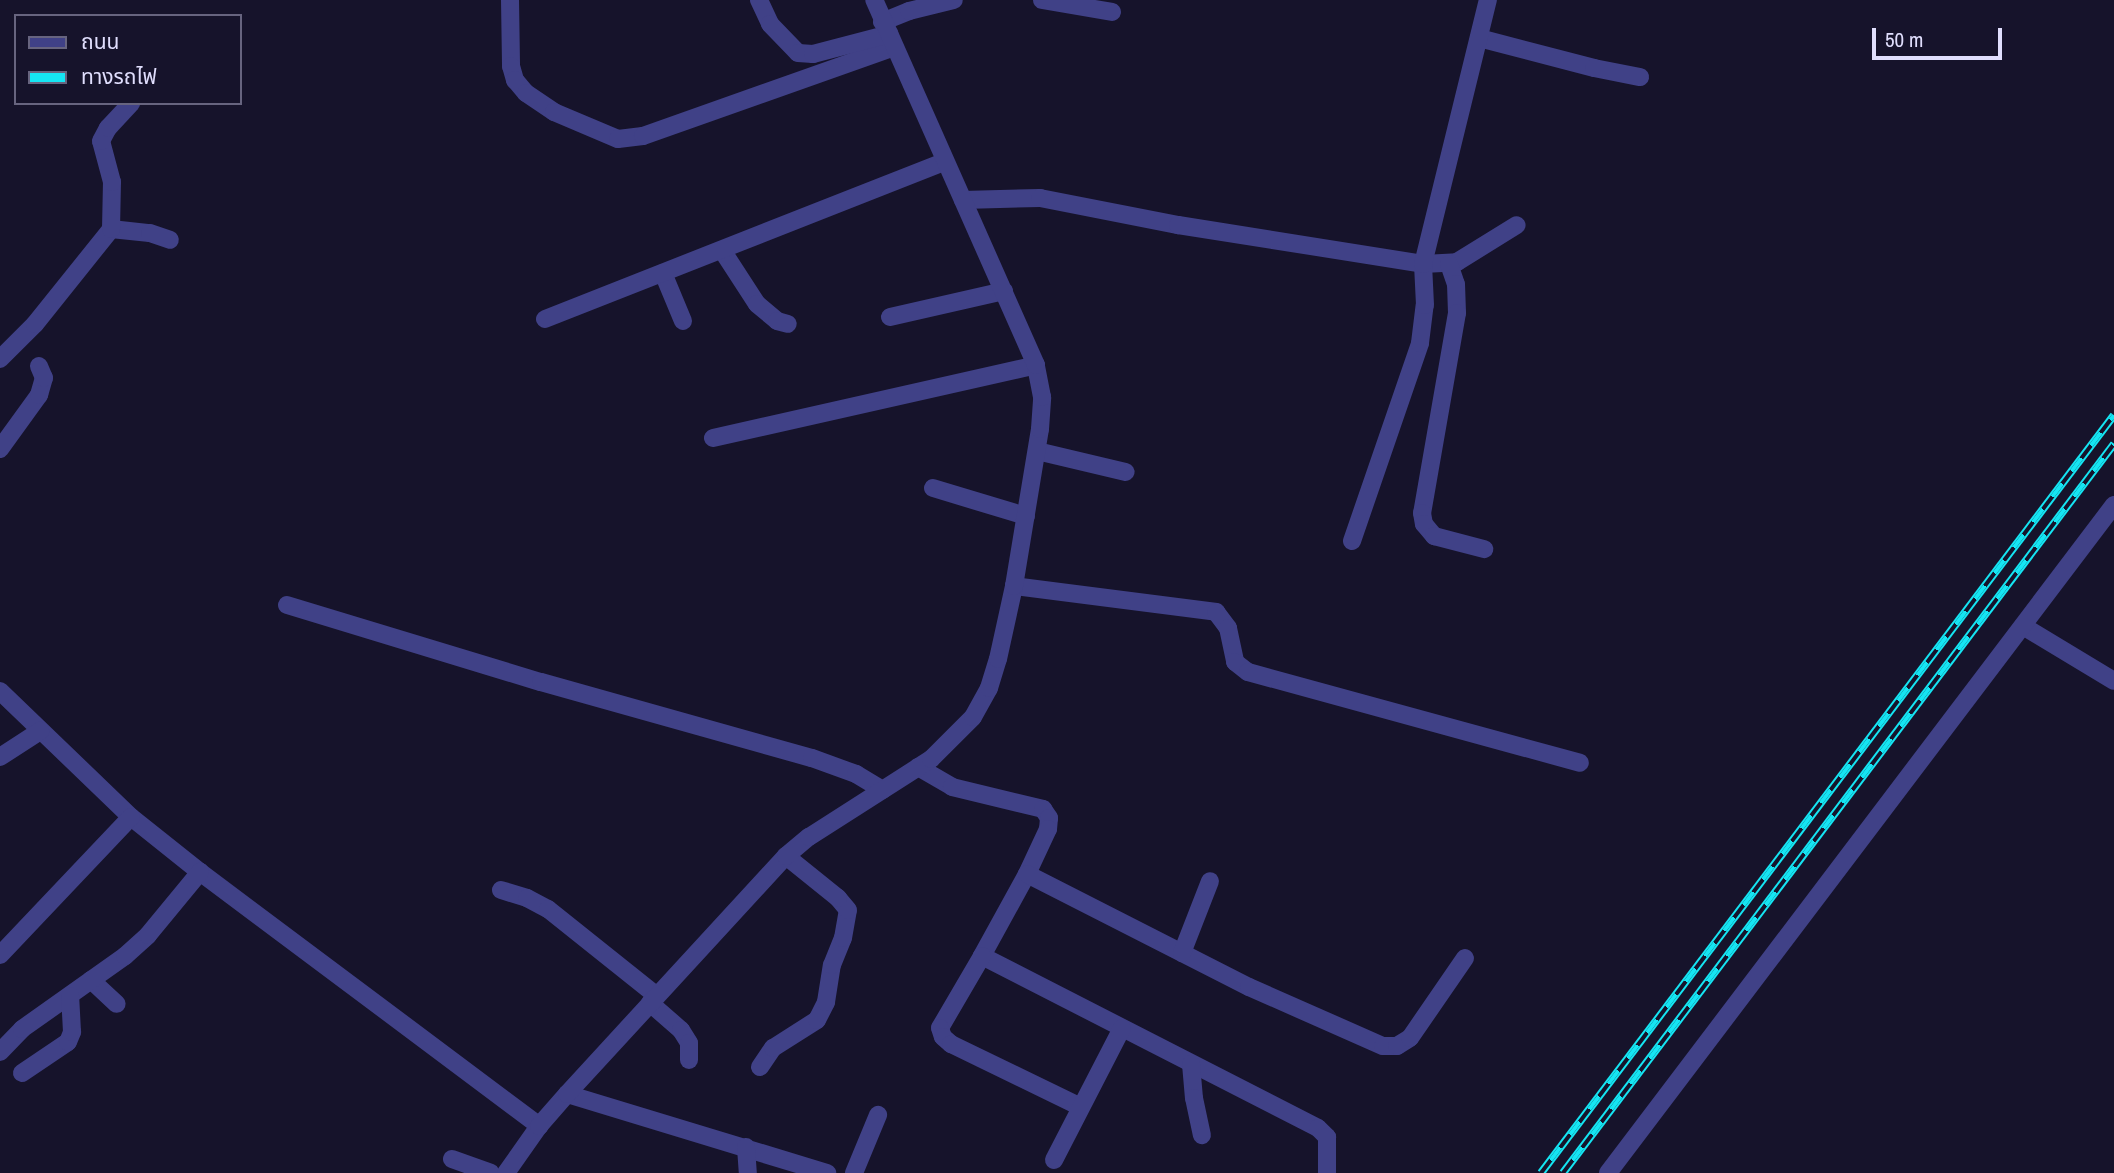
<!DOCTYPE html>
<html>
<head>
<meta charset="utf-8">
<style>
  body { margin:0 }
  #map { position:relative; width:2114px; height:1173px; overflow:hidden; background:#16132b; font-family:"Archivo Narrow","Noto Sans Thai",sans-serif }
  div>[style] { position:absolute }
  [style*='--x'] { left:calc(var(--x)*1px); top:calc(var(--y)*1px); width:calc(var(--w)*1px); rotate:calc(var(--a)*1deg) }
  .minor>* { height:18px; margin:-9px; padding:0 9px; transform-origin:9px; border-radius:9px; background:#404187 }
  .rail>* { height:8px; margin-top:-4px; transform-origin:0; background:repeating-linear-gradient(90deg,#16132b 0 16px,#15e5f3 0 32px); box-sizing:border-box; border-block:2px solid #15e5f3 }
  span { translate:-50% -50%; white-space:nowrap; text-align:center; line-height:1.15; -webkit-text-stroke:5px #16132b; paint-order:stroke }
  .legend { position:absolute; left:14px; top:14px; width:228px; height:91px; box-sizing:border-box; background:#16132b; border:2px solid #67647f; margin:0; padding:9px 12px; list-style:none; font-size:21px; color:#e0defd }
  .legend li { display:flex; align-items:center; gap:14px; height:35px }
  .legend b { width:35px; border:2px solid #67647f }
  .scale { position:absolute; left:1872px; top:28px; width:130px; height:32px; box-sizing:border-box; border:4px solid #e0defd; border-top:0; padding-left:9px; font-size:21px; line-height:24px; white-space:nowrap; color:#e0defd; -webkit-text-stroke:5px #16132b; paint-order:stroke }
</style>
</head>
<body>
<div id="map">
  <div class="minor">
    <div style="--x:510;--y:0;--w:66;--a:89.1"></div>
    <div style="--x:511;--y:66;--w:15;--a:74"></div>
    <div style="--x:515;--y:80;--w:17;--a:50"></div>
    <div style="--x:526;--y:93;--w:34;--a:34"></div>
    <div style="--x:554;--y:112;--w:69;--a:22.9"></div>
    <div style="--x:618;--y:139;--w:25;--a:-7"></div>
    <div style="--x:643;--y:136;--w:266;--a:-19.5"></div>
    <div style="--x:759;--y:0;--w:26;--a:65"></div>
    <div style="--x:770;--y:24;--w:40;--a:46"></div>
    <div style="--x:798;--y:53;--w:15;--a:4"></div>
    <div style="--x:813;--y:54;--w:79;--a:-14.7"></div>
    <div style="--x:1042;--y:0;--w:71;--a:9.7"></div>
    <div style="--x:882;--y:22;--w:29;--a:-22"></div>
    <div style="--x:909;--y:11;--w:46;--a:-13.7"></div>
    <div style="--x:1479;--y:38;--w:119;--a:14.6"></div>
    <div style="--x:1594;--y:68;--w:47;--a:11.1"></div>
    <div style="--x:963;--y:200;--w:77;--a:-1.5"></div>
    <div style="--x:1040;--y:198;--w:141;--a:11.1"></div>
    <div style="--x:1178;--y:225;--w:248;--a:9"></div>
    <div style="--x:1423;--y:264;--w:34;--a:-3"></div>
    <div style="--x:1457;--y:262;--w:70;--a:-31.7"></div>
    <div style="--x:111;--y:229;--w:39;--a:6"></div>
    <div style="--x:150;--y:233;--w:21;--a:19"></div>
    <div style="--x:722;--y:250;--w:64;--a:57.1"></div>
    <div style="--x:757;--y:304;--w:26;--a:40"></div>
    <div style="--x:777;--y:321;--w:11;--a:15"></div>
    <div style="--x:1449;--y:264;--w:21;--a:71"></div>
    <div style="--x:1456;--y:284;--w:29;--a:88"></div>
    <div style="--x:1457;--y:313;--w:203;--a:99.9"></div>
    <div style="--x:1422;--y:513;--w:11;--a:80"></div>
    <div style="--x:1424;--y:524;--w:16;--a:50"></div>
    <div style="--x:1434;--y:536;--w:52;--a:14.6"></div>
    <div style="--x:663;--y:273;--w:52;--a:67.4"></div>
    <div style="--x:890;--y:317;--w:117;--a:-12.8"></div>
    <div style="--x:545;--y:319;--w:429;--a:-21.5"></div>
    <div style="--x:0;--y:359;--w:49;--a:-45"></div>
    <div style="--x:35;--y:324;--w:122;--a:-51.3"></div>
    <div style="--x:111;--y:229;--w:47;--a:-88.8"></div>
    <div style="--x:112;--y:182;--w:42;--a:-105"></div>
    <div style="--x:101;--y:141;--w:15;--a:-62"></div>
    <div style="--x:108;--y:128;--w:34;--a:-47"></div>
    <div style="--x:713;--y:438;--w:331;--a:-12.7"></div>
    <div style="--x:0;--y:449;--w:67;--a:-54.2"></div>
    <div style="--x:39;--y:395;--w:18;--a:-74"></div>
    <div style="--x:44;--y:378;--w:13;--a:-113"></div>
    <div style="--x:1037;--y:451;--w:91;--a:13.3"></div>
    <div style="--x:933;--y:488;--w:97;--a:16.8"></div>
    <div style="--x:1352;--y:541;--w:209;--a:-71"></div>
    <div style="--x:1420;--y:343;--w:38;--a:-83"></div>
    <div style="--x:1425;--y:305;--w:41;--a:-92.8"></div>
    <div style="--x:1423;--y:264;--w:272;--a:-76.2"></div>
    <div style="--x:1014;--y:586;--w:204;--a:7.3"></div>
    <div style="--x:1216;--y:612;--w:20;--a:53"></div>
    <div style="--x:1228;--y:628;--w:35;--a:78"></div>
    <div style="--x:1235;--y:662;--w:16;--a:38"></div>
    <div style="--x:1248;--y:672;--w:344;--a:15.3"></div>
    <div style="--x:287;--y:605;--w:265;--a:16.9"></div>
    <div style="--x:541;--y:682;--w:281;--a:15.7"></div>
    <div style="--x:812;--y:758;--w:47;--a:20"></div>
    <div style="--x:856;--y:774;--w:31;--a:31"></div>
    <div style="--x:2023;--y:626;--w:106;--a:31.1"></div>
    <div style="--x:0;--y:691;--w:182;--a:43.9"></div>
    <div style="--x:131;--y:817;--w:88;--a:38.6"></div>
    <div style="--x:200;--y:872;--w:424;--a:36.8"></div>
    <div style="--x:0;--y:757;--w:48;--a:-33"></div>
    <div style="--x:918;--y:767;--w:39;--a:30"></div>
    <div style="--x:952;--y:787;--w:94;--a:13.6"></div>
    <div style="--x:1043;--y:809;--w:11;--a:56"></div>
    <div style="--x:1049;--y:818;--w:11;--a:95"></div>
    <div style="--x:1048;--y:829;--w:50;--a:115"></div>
    <div style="--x:1027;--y:874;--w:94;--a:118.8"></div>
    <div style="--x:982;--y:956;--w:377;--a:27.1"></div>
    <div style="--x:1318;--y:1128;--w:13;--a:45"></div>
    <div style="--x:1327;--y:1137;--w:36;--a:90"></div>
    <div style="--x:1027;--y:874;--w:249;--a:27"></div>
    <div style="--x:1249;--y:987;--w:146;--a:23.8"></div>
    <div style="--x:1383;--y:1046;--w:14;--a:0"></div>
    <div style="--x:1397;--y:1046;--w:15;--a:-32"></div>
    <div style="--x:1410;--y:1038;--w:97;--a:-55.5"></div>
    <div style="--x:501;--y:890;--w:27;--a:17"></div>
    <div style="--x:527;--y:898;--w:24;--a:28"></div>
    <div style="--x:548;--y:909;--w:139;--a:38.6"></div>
    <div style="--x:1182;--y:953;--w:77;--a:-68.7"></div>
    <div style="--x:0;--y:955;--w:190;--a:-46.5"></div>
    <div style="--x:982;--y:956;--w:83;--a:120.3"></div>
    <div style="--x:940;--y:1028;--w:9;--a:72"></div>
    <div style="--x:943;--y:1037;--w:11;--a:41"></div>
    <div style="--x:951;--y:1044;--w:144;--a:25.9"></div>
    <div style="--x:91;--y:980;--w:35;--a:43"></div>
    <div style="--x:650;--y:1003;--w:41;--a:41.1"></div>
    <div style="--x:681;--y:1030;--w:15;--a:58"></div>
    <div style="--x:689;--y:1043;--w:17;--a:90"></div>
    <div style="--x:0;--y:1052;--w:32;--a:-46"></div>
    <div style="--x:22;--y:1029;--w:126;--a:-35.3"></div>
    <div style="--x:125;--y:956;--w:31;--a:-42"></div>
    <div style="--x:148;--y:935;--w:82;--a:-50.5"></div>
    <div style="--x:1191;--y:1064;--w:34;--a:85"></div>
    <div style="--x:1194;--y:1098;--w:38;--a:78"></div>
    <div style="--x:760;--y:1067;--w:23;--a:-56"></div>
    <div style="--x:773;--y:1048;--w:52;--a:-32.5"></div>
    <div style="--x:817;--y:1020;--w:20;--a:-63"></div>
    <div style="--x:826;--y:1002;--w:37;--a:-81"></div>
    <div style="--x:832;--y:965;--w:29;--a:-68"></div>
    <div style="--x:843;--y:938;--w:28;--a:-80"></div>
    <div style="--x:848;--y:910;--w:16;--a:-130"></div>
    <div style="--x:838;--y:898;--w:67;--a:-141.1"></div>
    <div style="--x:22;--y:1073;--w:55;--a:-34"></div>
    <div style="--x:68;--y:1042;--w:11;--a:-68"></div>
    <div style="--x:72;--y:1032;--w:36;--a:-93"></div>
    <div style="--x:567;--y:1094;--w:272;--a:16.9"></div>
    <div style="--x:746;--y:1147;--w:26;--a:86"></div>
    <div style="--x:452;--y:1159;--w:41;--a:19.7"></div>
    <div style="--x:1054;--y:1160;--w:148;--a:-62.7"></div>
    <div style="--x:506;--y:1173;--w:57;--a:-54.9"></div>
    <div style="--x:539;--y:1126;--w:43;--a:-48.8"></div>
    <div style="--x:567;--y:1094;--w:323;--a:-47.4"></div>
    <div style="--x:786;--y:856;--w:30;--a:-40"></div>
    <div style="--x:809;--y:837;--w:145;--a:-32.6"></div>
    <div style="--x:931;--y:759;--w:59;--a:-45"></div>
    <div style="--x:973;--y:717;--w:33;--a:-61"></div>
    <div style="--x:989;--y:688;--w:30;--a:-73"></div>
    <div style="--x:998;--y:659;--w:75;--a:-77.6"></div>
    <div style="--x:1014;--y:586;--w:159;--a:-80.6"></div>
    <div style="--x:1040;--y:429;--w:32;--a:-86"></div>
    <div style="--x:1042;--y:397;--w:33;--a:-101"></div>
    <div style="--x:1036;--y:365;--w:399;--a:-113.9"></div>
    <div style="--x:854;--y:1173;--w:63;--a:-67.5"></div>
    <div style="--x:1608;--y:1173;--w:838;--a:-52.86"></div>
  </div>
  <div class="rail">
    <div style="--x:1541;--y:1173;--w:950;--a:-52.91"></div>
    <div style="--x:1563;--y:1173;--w:914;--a:-52.92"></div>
  </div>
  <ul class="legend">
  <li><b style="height:9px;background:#404187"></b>ถนน</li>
  <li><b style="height:9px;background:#15e5f3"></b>ทางรถไฟ</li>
  </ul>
  <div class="scale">50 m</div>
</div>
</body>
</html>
